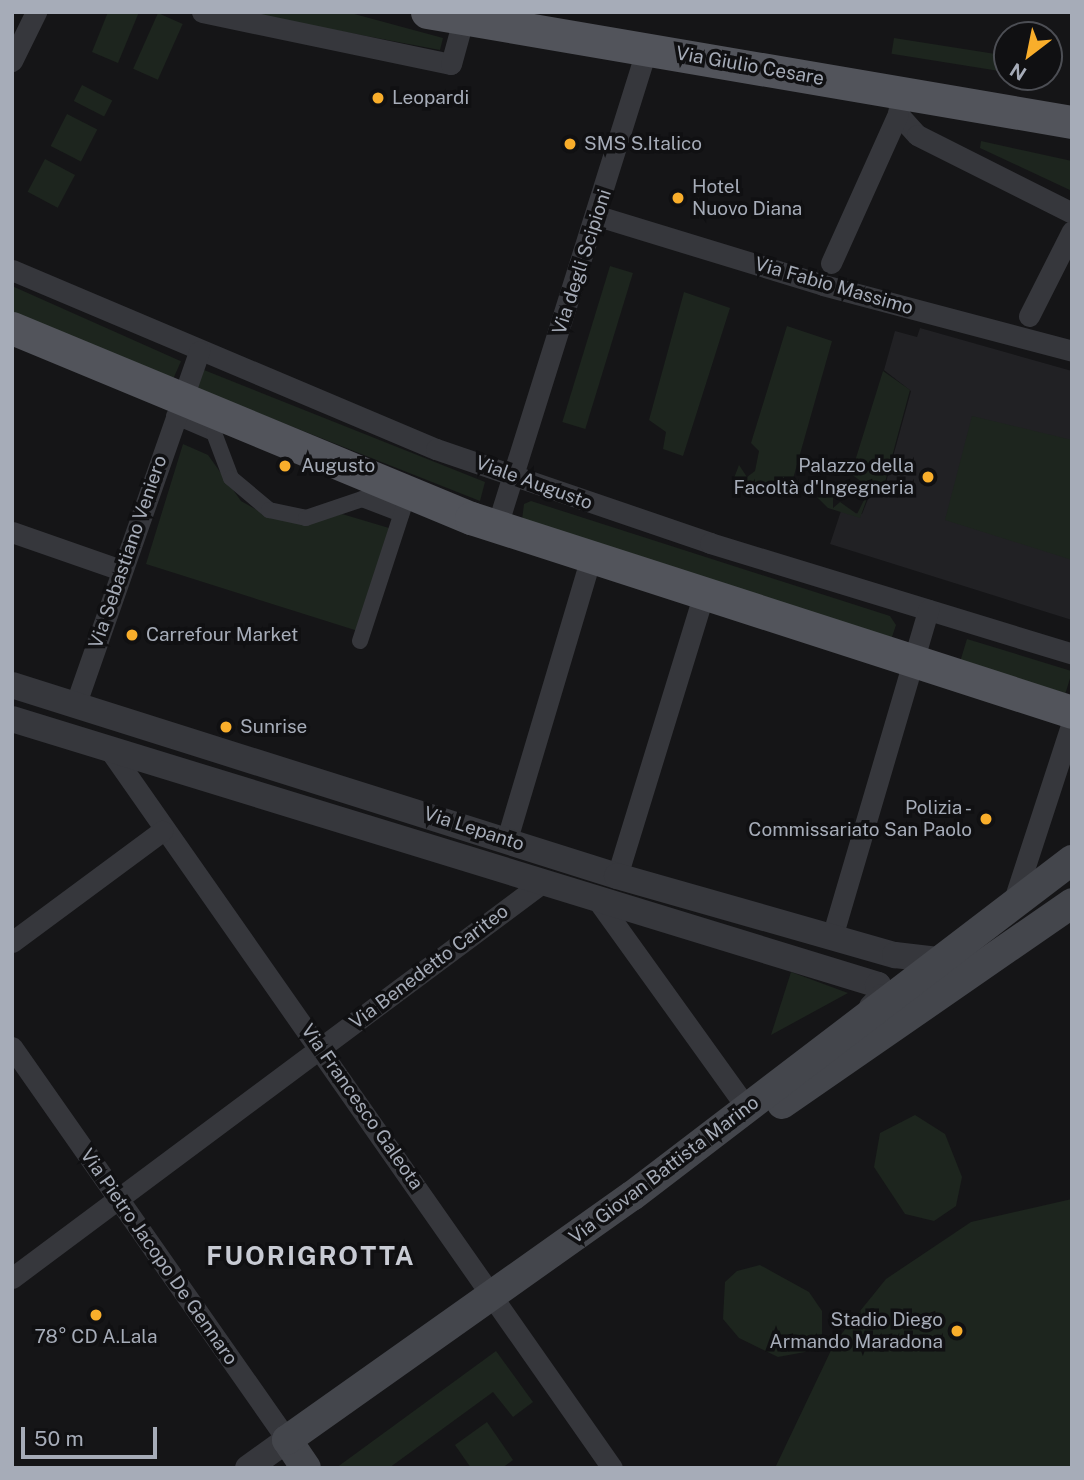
<!DOCTYPE html>
<html>
<head>
<meta charset="utf-8">
<style>
  body { margin:0 }
  #map { position:relative; width:1084px; height:1480px; overflow:hidden; background:#151517; font-family:"Public Sans",sans-serif }
  div>[style] { position:absolute }
  [style*='--x'] { left:calc(var(--x)*1px); top:calc(var(--y)*1px); width:calc(var(--w)*1px); rotate:calc(var(--a)*1deg) }
  .built>* { inset:0; background:#212124 }
  .green>* { inset:0; background:#1d251e; transform-origin:0 0 }
  .pedestrian>* { height:16px; margin:-8px; padding:0 8px; transform-origin:8px; border-radius:8px; background:#36373c }
  .minor>* { height:21px; margin:-10.5px; padding:0 10.5px; transform-origin:10.5px; border-radius:10.5px; background:#36373c }
  .tertiary>* { height:26px; margin:-13px; padding:0 13px; transform-origin:13px; border-radius:13px; background:#36373c }
  .secondary>* { height:30px; margin:-15px; padding:0 15px; transform-origin:15px; border-radius:15px; background:#44464c }
  .primary>* { height:33px; margin:-16.5px; padding:0 16.5px; transform-origin:16.5px; border-radius:16.5px; background:#52545b }
  .dots>* { width:19px; height:19px; translate:-50% -50%; box-sizing:border-box; border:4px solid #101012; border-radius:50% }
  span { translate:-50% -50%; white-space:nowrap; text-align:center; line-height:1.15; -webkit-text-stroke:7px #101012; paint-order:stroke }
  .street-label { font-size:19px; color:#a6acb8 }
  .poi-label { font-size:19px; color:#a6acb8 }
  .left { translate:0 -50%; text-align:left }
  .right { translate:-100% -50%; text-align:right }
  .district-label { font-size:26px; color:#c8cbd4; font-weight:700; letter-spacing:2px }
  .frame { position:absolute; inset:0; border:14px solid #a6acb8; pointer-events:none }
  .north { position:absolute; left:993px; top:21px; width:70px; height:70px; box-sizing:border-box; background:#101012; border:2px solid #4c4e54; border-radius:50%; rotate:212deg; font-size:19px; font-weight:700; line-height:28px; text-align:center; color:#a6acb8 }
  .north::after { content:''; display:block; margin:auto; width:24px; height:32px; background:#f9ae2b; clip-path:polygon(50% 0,100% 100%,50% 72%,0 100%) }
  .scale { position:absolute; left:21px; top:1427px; width:136px; height:32px; box-sizing:border-box; border:4px solid #a6acb8; border-top:0; padding-left:9px; font-size:21px; line-height:24px; white-space:nowrap; color:#a6acb8; -webkit-text-stroke:5px #101012; paint-order:stroke }
</style>
</head>
<body>
<div id="map">
  <div class="built">
    <div style="clip-path:polygon(920px 328px,1072px 371px,1072px 620px,830px 544px,841px 511px,862px 514px,870px 494px,882px 497px,911px 391px,884px 370px,895px 331px,917px 337px)"></div>
  </div>
  <div class="green">
    <div style="clip-path:polygon(108px 12px,139px 12px,118px 63px,92px 52px)"></div>
    <div style="clip-path:polygon(239px 12px,347px 12px,443px 38px,440px 50px)"></div>
    <div style="left:158px;top:13px;width:27px;height:61px;rotate:24deg"></div>
    <div style="left:894px;top:38px;width:114px;height:16px;rotate:9deg"></div>
    <div style="left:82px;top:85px;width:34px;height:18px;rotate:27deg"></div>
    <div style="left:67px;top:114px;width:34px;height:36px;rotate:27deg"></div>
    <div style="clip-path:polygon(981px 141px,1072px 161px,1072px 191px,980px 148px)"></div>
    <div style="left:45px;top:159px;width:34px;height:37px;rotate:28deg"></div>
    <div style="left:610px;top:266px;width:24px;height:163px;rotate:17deg"></div>
    <div style="left:12px;top:286px;width:185px;height:26px;rotate:24deg"></div>
    <div style="clip-path:polygon(684px 292px,730px 308px,683px 456px,663px 449px,666px 432px,649px 420px)"></div>
    <div style="clip-path:polygon(787px 326px,832px 341px,789px 493px,734px 478px,739px 465px,747px 477px,755px 471px,759px 451px,751px 443px)"></div>
    <div style="clip-path:polygon(199px 368px,485px 482px,480px 501px,202px 391px,194px 384px)"></div>
    <div style="clip-path:polygon(883px 371px,910px 390px,881px 497px,869px 493px,860px 518px,828px 508px,817px 497px,833px 493px,833px 508px,840px 502px,857px 514px,869px 490px,880px 495px,851px 474px)"></div>
    <div style="clip-path:polygon(972px 416px,1072px 440px,1072px 560px,945px 520px)"></div>
    <div style="clip-path:polygon(183px 444px,208px 455px,241px 501px,264px 514px,316px 521px,342px 514px,389px 528px,358px 631px,146px 564px)"></div>
    <div style="clip-path:polygon(531px 501px,890px 616px,896px 625px,891px 640px,522px 520px,524px 504px)"></div>
    <div style="left:967px;top:639px;width:110px;height:23px;rotate:17deg"></div>
    <div style="clip-path:polygon(791px 972px,848px 993px,771px 1035px)"></div>
    <div style="clip-path:polygon(915px 1115px,945px 1134px,962px 1177px,956px 1206px,934px 1221px,905px 1214px,874px 1167px,880px 1133px)"></div>
    <div style="clip-path:polygon(1072px 1199px,1072px 1468px,775px 1468px,835px 1342px,886px 1279px,971px 1222px)"></div>
    <div style="clip-path:polygon(760px 1265px,809px 1292px,822px 1311px,822px 1334px,805px 1352px,778px 1357px,739px 1338px,723px 1319px,725px 1282px,737px 1271px)"></div>
    <div style="clip-path:polygon(496px 1351px,533px 1402px,513px 1417px,493px 1392px,389px 1468px,336px 1468px)"></div>
    <div style="clip-path:polygon(487px 1422px,513px 1460px,502px 1468px,471px 1468px,455px 1445px)"></div>
  </div>
  <div class="pedestrian">
    <div style="--x:174;--y:416;--w:43;--a:23"></div>
    <div style="--x:214;--y:433;--w:48;--a:69.3"></div>
    <div style="--x:231;--y:478;--w:50;--a:40.1"></div>
    <div style="--x:269;--y:510;--w:38;--a:12"></div>
    <div style="--x:306;--y:518;--w:59;--a:-18.7"></div>
    <div style="--x:362;--y:499;--w:42;--a:21"></div>
    <div style="--x:360;--y:641;--w:145;--a:-71.9"></div>
  </div>
  <div class="minor">
    <div style="--x:202;--y:12;--w:254;--a:11.8"></div>
    <div style="--x:451;--y:64;--w:46;--a:-74.7"></div>
    <div style="--x:12;--y:61;--w:55;--a:-63.9"></div>
    <div style="--x:901;--y:93;--w:21;--a:98"></div>
    <div style="--x:898;--y:114;--w:28;--a:48"></div>
    <div style="--x:917;--y:135;--w:174;--a:26.7"></div>
    <div style="--x:598;--y:216;--w:235;--a:17"></div>
    <div style="--x:823;--y:285;--w:258;--a:14.8"></div>
    <div style="--x:831;--y:263;--w:163;--a:-65.8"></div>
    <div style="--x:12;--y:270;--w:460;--a:22.9"></div>
    <div style="--x:436;--y:449;--w:290;--a:18.9"></div>
    <div style="--x:710;--y:543;--w:379;--a:17"></div>
    <div style="--x:1029;--y:316;--w:95;--a:-63.2"></div>
    <div style="--x:497;--y:526;--w:501;--a:-72.58"></div>
    <div style="--x:12;--y:532;--w:115;--a:19.2"></div>
    <div style="--x:75;--y:706;--w:376;--a:-70.7"></div>
    <div style="--x:109;--y:749;--w:877;--a:55.02"></div>
    <div style="--x:507;--y:839;--w:290;--a:-73.4"></div>
    <div style="--x:617;--y:876;--w:293;--a:-72.9"></div>
    <div style="--x:596;--y:898;--w:259;--a:54.3"></div>
    <div style="--x:1013;--y:903;--w:189;--a:-71.9"></div>
    <div style="--x:832;--y:937;--w:341;--a:-73.6"></div>
    <div style="--x:12;--y:942;--w:187;--a:-36.5"></div>
    <div style="--x:12;--y:1047;--w:480;--a:55"></div>
    <div style="--x:12;--y:1278;--w:662;--a:-36.71"></div>
  </div>
  <div class="tertiary">
    <div style="--x:12;--y:685;--w:634;--a:17.52"></div>
    <div style="--x:617;--y:876;--w:289;--a:15.9"></div>
    <div style="--x:895;--y:955;--w:43;--a:6.6"></div>
    <div style="--x:12;--y:719;--w:906;--a:17.07"></div>
    <div style="--x:878;--y:985;--w:13;--a:72"></div>
    <div style="--x:882;--y:997;--w:14;--a:135"></div>
    <div style="--x:248;--y:1468;--w:48;--a:-35.7"></div>
  </div>
  <div class="secondary">
    <div style="--x:782;--y:1104;--w:353;--a:-34.7"></div>
    <div style="--x:306;--y:1468;--w:34;--a:-124"></div>
    <div style="--x:287;--y:1440;--w:423;--a:-35.3"></div>
    <div style="--x:632;--y:1196;--w:554;--a:-37.37"></div>
  </div>
  <div class="primary">
    <div style="--x:427;--y:12;--w:654;--a:9.68"></div>
    <div style="--x:12;--y:328;--w:497;--a:22.5"></div>
    <div style="--x:471;--y:518;--w:632;--a:17.89"></div>
  </div>
  <div class="dots">
    <div style="left:378px;top:98px;background:#f9ae2b"></div>
    <div style="left:570px;top:144px;background:#f9ae2b"></div>
    <div style="left:678px;top:198px;background:#f9ae2b"></div>
    <div style="left:285px;top:466px;background:#f9ae2b"></div>
    <div style="left:928px;top:477px;background:#f9ae2b"></div>
    <div style="left:132px;top:635px;background:#f9ae2b"></div>
    <div style="left:226px;top:727px;background:#f9ae2b"></div>
    <div style="left:986px;top:819px;background:#f9ae2b"></div>
    <div style="left:96px;top:1315px;background:#f9ae2b"></div>
    <div style="left:957px;top:1331px;background:#f9ae2b"></div>
  </div>
  <div class="street-label">
    <span style="left:750px;top:66px;rotate:10deg">Via Giulio Cesare</span>
    <span style="left:582px;top:262px;rotate:-72deg">Via degli Scipioni</span>
    <span style="left:834px;top:286px;rotate:16deg">Via Fabio Massimo</span>
    <span style="left:534px;top:483px;rotate:20deg">Viale Augusto</span>
    <span style="left:128px;top:552px;rotate:-71deg">Via Sebastiano Veniero</span>
    <span style="left:474px;top:829px;rotate:18deg">Via Lepanto</span>
    <span style="left:429px;top:967px;rotate:-37deg">Via Benedetto Cariteo</span>
    <span style="left:362px;top:1107px;rotate:55deg">Via Francesco Galeota</span>
    <span style="left:664px;top:1170px;rotate:-37deg">Via Giovan Battista Marino</span>
    <span style="left:159px;top:1257px;rotate:55deg">Via Pietro Jacopo De Gennaro</span>
  </div>
  <div class="poi-label">
    <span class="left" style="left:392px;top:98px">Leopardi</span>
    <span class="left" style="left:584px;top:144px">SMS S.Italico</span>
    <span class="left" style="left:692px;top:198px">Hotel<br>Nuovo Diana</span>
    <span class="left" style="left:301px;top:466px">Augusto</span>
    <span class="right" style="left:914px;top:477px">Palazzo della<br>Facoltà d'Ingegneria</span>
    <span class="left" style="left:146px;top:635px">Carrefour Market</span>
    <span class="left" style="left:240px;top:727px">Sunrise</span>
    <span class="right" style="left:972px;top:819px">Polizia -<br>Commissariato San Paolo</span>
    <span class="right" style="left:943px;top:1331px">Stadio Diego<br>Armando Maradona</span>
    <span style="left:96px;top:1337px">78° CD A.Lala</span>
  </div>
  <div class="district-label">
    <span style="left:311px;top:1256px">FUORIGROTTA</span>
  </div>
  <div class="frame"></div>
  <div class="north">N</div>
  <div class="scale">50 m</div>
</div>
</body>
</html>
